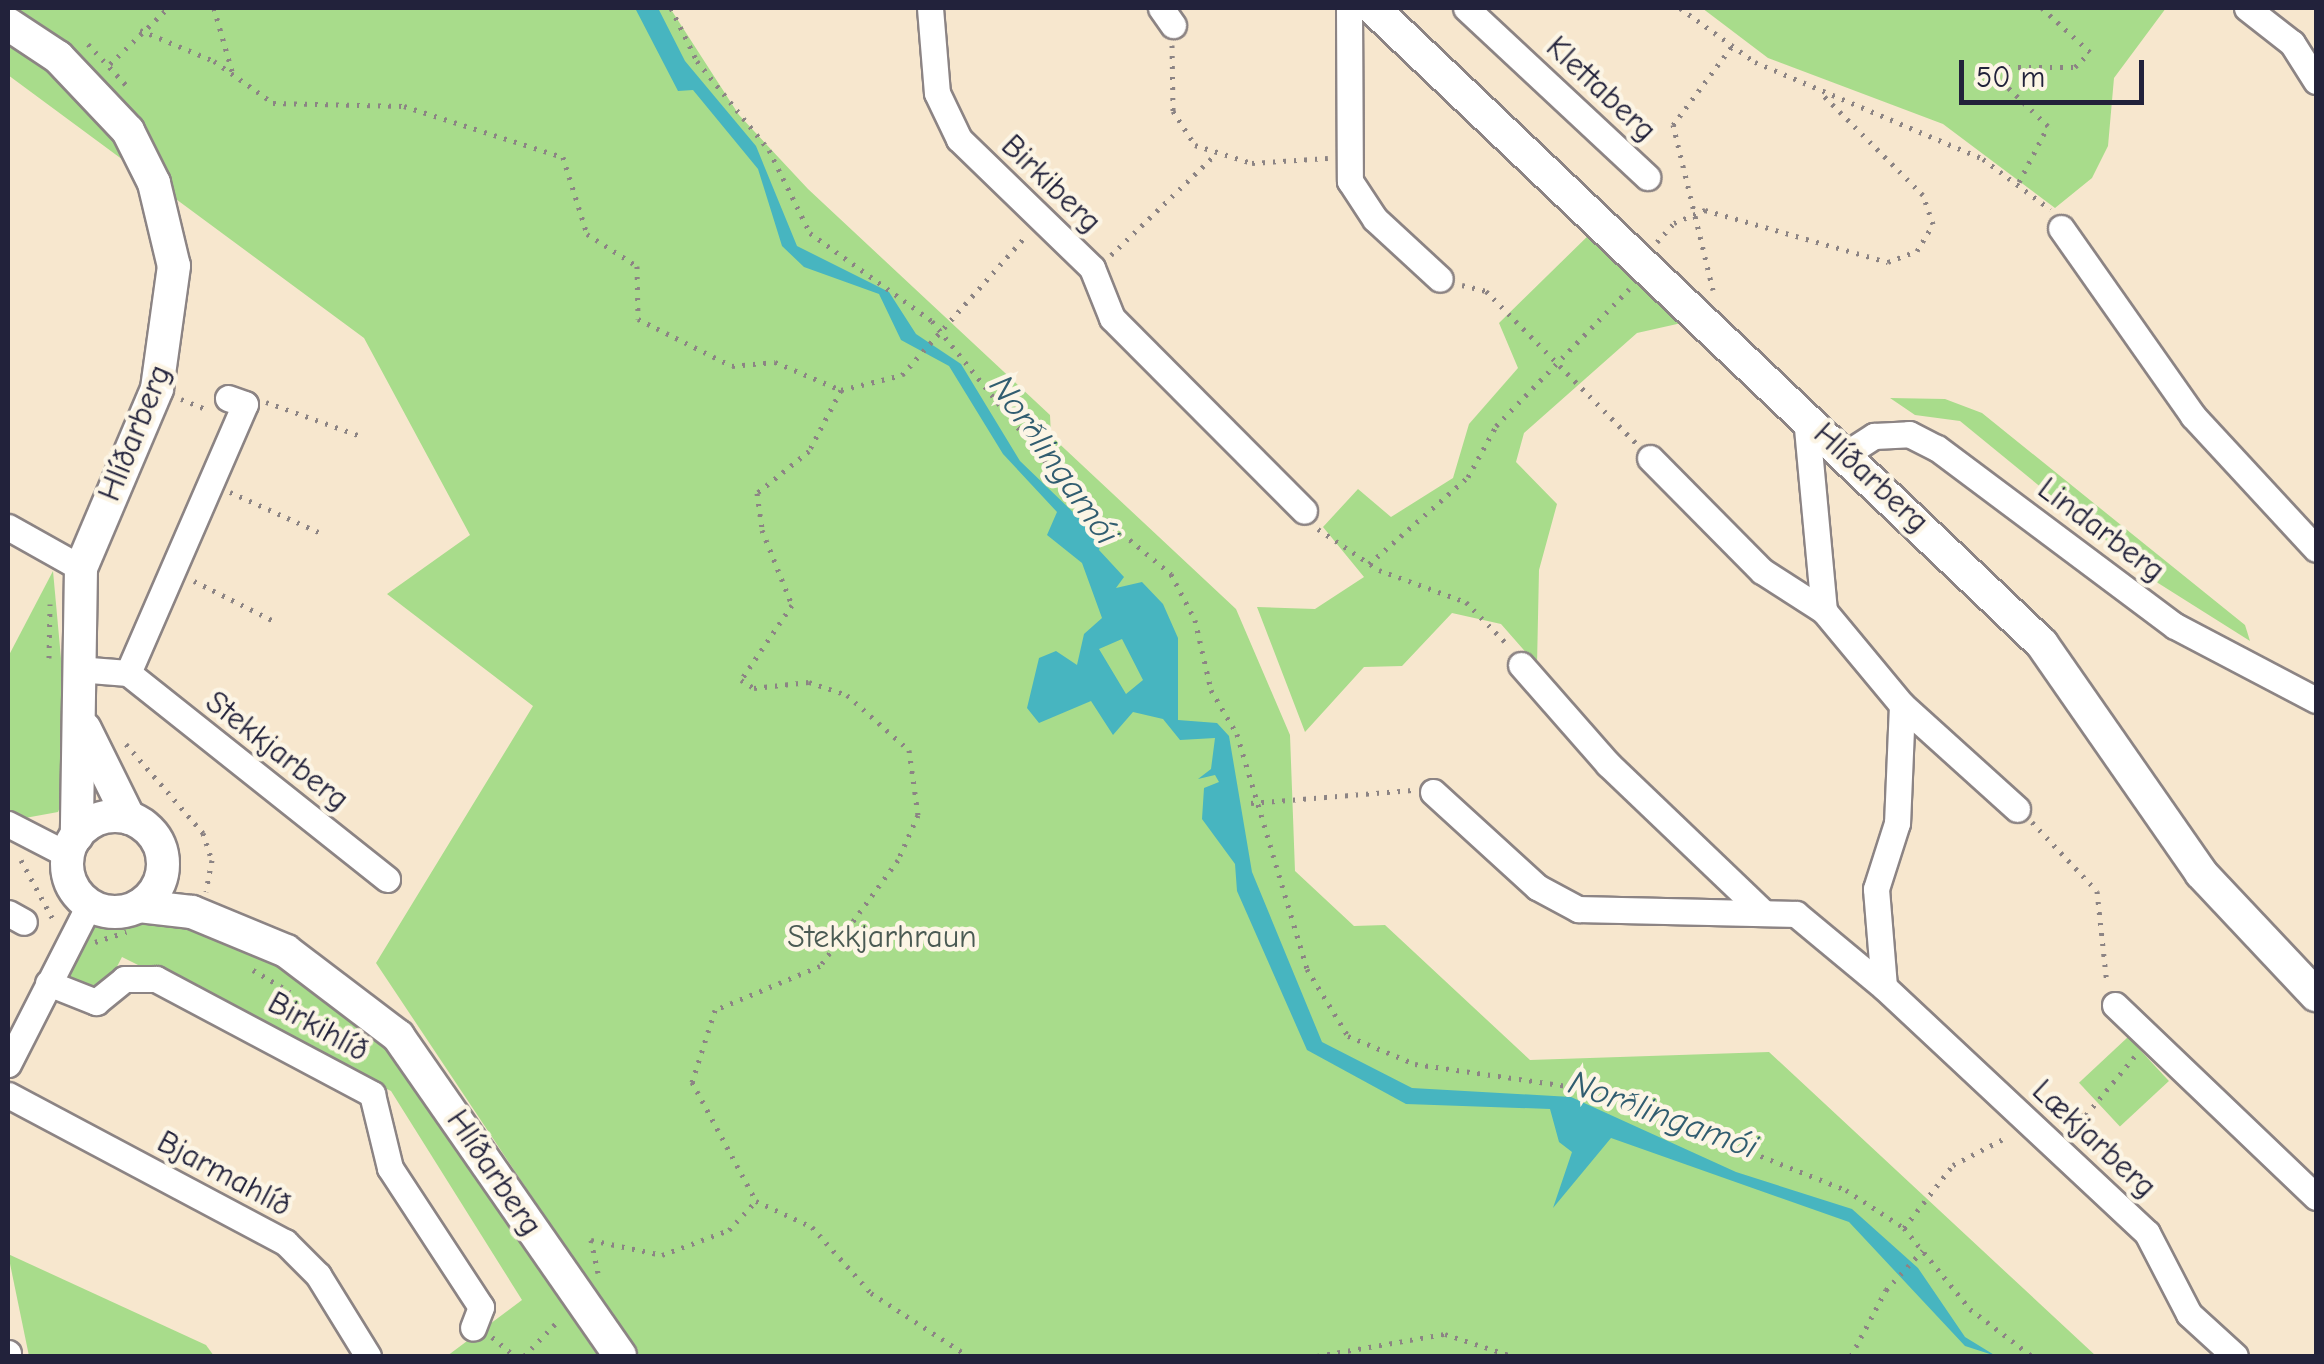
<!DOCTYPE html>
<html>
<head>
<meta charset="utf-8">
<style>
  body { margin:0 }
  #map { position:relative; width:2324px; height:1364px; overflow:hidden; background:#f7e7ce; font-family:"Comic Neue",sans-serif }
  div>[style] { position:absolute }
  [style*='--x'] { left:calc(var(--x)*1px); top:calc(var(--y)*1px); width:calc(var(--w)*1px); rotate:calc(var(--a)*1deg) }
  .green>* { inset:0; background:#a8dc8b; transform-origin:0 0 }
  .water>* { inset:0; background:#47b5c0 }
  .path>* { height:5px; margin-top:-2.5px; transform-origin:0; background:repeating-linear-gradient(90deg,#8c8484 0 2.5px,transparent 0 10.5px) }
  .roads { filter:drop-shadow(2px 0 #8c8484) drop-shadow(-2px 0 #8c8484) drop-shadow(0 2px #8c8484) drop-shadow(0 -2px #8c8484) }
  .minor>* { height:25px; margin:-12.5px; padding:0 12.5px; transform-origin:12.5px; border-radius:12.5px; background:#fff }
  .tertiary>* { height:32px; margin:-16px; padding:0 16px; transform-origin:16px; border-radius:16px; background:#fff }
  .tertiary>.ring { margin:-16px; padding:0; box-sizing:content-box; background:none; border:32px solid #fff; border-radius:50% }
  span { translate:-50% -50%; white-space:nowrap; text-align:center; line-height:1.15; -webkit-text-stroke:9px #fcf5e5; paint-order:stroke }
  .street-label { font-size:32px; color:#22223b }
  .park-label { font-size:32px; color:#4a5a53 }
  .water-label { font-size:35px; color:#315d70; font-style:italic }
  .frame { position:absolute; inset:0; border:10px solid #22223b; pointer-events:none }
  .scale { position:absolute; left:1959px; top:60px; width:185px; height:45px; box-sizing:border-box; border:5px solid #22223b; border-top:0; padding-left:12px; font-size:30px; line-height:35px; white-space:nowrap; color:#22223b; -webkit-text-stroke:8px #fcf5e5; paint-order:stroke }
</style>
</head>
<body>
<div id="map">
  <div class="green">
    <div style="clip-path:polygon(8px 8px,670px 8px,739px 115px,808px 189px,1050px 415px,1051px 436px,1236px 609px,1290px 735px,1295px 871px,1354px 926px,1385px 925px,1530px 1060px,1769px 1052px,2096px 1356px,638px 1356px,376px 963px,533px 706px,387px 594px,470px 535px,364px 338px,8px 75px)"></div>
    <div style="clip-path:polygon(1702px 8px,2166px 8px,2114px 78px,2108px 146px,2092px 178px,2055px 208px,1943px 124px,1768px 58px)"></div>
    <div style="clip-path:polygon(1595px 229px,1686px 322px,1637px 333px,1524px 433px,1516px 462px,1557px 504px,1539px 570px,1537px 665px,1501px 624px,1452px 613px,1402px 666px,1364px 667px,1305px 732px,1257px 607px,1315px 609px,1364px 577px,1323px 527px,1358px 489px,1391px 517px,1453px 478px,1469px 424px,1518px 368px,1499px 323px)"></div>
    <div style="clip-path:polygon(1890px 398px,1945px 399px,1982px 413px,2245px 625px,2250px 641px,2158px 583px,1960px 421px,1915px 415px)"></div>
    <div style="clip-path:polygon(53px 571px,72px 779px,58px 812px,25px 818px,8px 809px,8px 657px)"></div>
    <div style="clip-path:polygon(171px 912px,289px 973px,382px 1043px,598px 1356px,447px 1356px,522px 1300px,391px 1091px,122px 957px,106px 988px,91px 994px,64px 982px,80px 938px,98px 921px)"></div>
    <div style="left:2128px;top:1037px;width:60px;height:67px;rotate:47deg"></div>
    <div style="clip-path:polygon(8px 1254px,206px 1345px,214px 1356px,29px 1356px)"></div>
  </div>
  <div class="water">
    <div style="clip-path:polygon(evenodd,635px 8px,658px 8px,685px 61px,756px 146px,797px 246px,889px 292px,916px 334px,961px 364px,1020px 461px,1102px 540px,1099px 550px,1124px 577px,1116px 588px,1142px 582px,1163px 604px,1178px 638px,1178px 720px,1217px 723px,1229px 736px,1252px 872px,1322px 1042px,1412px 1088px,1571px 1097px,1736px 1172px,1852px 1209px,1918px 1268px,1965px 1337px,1996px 1356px,1965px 1346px,1849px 1222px,1611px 1138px,1553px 1208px,1572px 1152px,1559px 1142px,1550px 1109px,1406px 1104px,1307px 1050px,1237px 891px,1235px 864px,1202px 819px,1204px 788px,1219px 782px,1215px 775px,1198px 779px,1211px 769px,1215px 738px,1180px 740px,1163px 719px,1133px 712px,1113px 735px,1091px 701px,1039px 723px,1027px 708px,1039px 658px,1056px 651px,1077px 665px,1084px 634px,1102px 618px,1082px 563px,1047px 535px,1057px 512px,1003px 454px,949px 366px,901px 340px,879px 294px,804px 267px,782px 246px,758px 169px,693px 90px,678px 91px,635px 8px,1122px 639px,1143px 680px,1126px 694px,1099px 649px,1122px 639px)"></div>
  </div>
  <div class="path">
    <div style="--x:214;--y:8;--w:66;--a:74.1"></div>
    <div style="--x:671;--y:8;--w:59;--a:63.9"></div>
    <div style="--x:697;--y:61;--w:114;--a:51"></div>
    <div style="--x:769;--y:150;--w:93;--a:63.7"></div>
    <div style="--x:810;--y:233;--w:150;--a:35.8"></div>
    <div style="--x:932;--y:321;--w:212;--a:51.1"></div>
    <div style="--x:1065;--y:486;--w:138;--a:39.7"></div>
    <div style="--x:1171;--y:574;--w:52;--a:62.4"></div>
    <div style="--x:1195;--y:620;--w:72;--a:77.1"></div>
    <div style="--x:1211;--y:690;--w:51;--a:59.4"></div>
    <div style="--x:1237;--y:734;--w:245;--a:73.4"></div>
    <div style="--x:1307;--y:969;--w:79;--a:58.5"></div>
    <div style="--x:1348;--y:1036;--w:73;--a:22.7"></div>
    <div style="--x:1415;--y:1064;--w:182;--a:8.2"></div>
    <div style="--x:1595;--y:1090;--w:270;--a:21.7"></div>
    <div style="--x:1846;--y:1190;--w:69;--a:33.2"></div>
    <div style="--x:1904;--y:1228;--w:104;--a:50.8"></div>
    <div style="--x:1970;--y:1309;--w:78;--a:37.2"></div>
    <div style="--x:1680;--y:8;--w:92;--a:35.8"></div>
    <div style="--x:1755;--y:62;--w:248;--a:23"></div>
    <div style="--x:1983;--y:159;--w:84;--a:36.7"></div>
    <div style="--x:140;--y:30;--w:80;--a:22.7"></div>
    <div style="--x:214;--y:61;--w:72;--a:35.4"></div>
    <div style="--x:273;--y:103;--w:131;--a:1.3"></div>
    <div style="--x:404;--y:106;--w:167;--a:17.8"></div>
    <div style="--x:563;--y:157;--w:81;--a:72.7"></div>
    <div style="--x:587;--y:234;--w:59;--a:32.6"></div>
    <div style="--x:637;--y:266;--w:53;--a:88.9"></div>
    <div style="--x:638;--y:319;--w:105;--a:26.6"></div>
    <div style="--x:732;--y:366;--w:43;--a:-5.3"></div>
    <div style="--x:775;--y:362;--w:72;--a:23"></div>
    <div style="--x:841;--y:390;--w:63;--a:-13.8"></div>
    <div style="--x:902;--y:375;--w:185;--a:-48.3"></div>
    <div style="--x:88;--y:44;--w:59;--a:47.1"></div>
    <div style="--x:1172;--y:45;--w:66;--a:89.1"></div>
    <div style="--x:1173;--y:111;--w:40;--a:57.1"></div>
    <div style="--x:1195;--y:145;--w:60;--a:17.5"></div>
    <div style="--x:1252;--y:163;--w:76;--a:-3.8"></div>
    <div style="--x:110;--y:64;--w:81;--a:-44"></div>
    <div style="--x:2019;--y:182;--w:63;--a:-62.6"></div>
    <div style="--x:2048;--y:126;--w:85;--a:-136"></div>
    <div style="--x:1987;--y:67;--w:88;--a:0"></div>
    <div style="--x:2075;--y:67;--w:21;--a:-45"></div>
    <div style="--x:2090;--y:52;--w:65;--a:-137.5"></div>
    <div style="--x:1657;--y:242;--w:25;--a:-48"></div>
    <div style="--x:1674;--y:223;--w:34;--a:-23"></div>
    <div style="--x:1705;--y:210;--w:190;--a:15.9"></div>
    <div style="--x:1888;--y:262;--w:31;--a:-21"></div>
    <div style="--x:1917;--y:251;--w:31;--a:-59"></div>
    <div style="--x:1933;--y:224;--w:31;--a:-109"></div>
    <div style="--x:1923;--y:195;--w:141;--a:-135"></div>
    <div style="--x:1111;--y:255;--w:141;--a:-43.9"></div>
    <div style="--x:1462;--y:285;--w:25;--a:14"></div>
    <div style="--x:1486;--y:291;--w:214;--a:45.4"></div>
    <div style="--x:1713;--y:290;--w:170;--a:-103.6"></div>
    <div style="--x:1673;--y:125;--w:99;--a:-53.2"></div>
    <div style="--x:841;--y:390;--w:69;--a:117.7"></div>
    <div style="--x:809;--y:451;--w:67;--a:141.1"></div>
    <div style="--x:757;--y:493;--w:37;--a:82"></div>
    <div style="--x:762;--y:530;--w:81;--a:68.2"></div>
    <div style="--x:792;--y:605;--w:91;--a:124.2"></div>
    <div style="--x:741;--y:680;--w:15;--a:32"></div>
    <div style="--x:754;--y:688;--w:55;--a:-6.2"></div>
    <div style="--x:809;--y:682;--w:40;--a:18.9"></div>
    <div style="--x:847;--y:695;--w:83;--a:41.6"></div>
    <div style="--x:909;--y:750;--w:66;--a:82.1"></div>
    <div style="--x:918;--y:815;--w:49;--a:114"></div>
    <div style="--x:898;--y:860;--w:132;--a:126.3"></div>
    <div style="--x:820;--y:966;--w:114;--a:157.3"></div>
    <div style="--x:715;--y:1010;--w:76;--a:107.7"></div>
    <div style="--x:692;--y:1082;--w:135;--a:61.7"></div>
    <div style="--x:756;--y:1201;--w:62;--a:24.9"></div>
    <div style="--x:812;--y:1227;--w:89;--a:48.2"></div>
    <div style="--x:871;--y:1293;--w:116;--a:33"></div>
    <div style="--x:181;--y:399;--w:29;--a:22"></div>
    <div style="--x:266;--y:402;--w:98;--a:19.7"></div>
    <div style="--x:230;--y:492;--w:102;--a:24.3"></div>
    <div style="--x:1318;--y:529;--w:73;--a:33.9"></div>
    <div style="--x:1379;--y:570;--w:93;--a:20.2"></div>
    <div style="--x:1466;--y:602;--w:62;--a:45.7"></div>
    <div style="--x:1369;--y:564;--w:132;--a:-41.3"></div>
    <div style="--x:1468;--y:477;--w:58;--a:-61.2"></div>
    <div style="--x:1496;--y:426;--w:191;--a:-45.8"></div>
    <div style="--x:194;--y:581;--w:87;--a:26.6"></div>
    <div style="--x:49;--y:658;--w:54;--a:-88.9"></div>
    <div style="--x:126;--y:744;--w:118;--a:49.1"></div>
    <div style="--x:203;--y:833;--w:28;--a:72"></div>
    <div style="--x:212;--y:860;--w:32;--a:101"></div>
    <div style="--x:1251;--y:803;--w:162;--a:-4.6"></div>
    <div style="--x:2032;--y:822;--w:95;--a:46.7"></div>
    <div style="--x:2097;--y:891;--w:94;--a:83.9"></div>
    <div style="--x:21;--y:860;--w:69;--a:61.6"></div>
    <div style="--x:95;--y:942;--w:33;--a:-18"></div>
    <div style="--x:253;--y:970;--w:43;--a:30.7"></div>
    <div style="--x:275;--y:1018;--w:29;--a:-68"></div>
    <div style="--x:2060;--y:1120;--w:26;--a:-11"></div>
    <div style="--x:2086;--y:1115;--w:77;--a:-50.3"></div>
    <div style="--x:1904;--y:1228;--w:80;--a:-52.1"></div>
    <div style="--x:1953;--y:1165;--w:61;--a:-27.4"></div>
    <div style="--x:598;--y:1273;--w:34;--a:-102"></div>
    <div style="--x:591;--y:1240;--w:73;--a:11.9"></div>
    <div style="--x:662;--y:1255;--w:72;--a:-20.5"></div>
    <div style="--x:729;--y:1230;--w:40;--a:-47"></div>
    <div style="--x:492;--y:1337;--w:30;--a:40"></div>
    <div style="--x:524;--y:1356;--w:52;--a:-45.8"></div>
    <div style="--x:1317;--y:1356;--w:130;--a:-9.8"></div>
    <div style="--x:1445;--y:1334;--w:71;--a:18.2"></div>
    <div style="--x:1851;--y:1356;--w:75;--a:-62.1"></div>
    <div style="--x:1886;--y:1290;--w:54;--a:-47.2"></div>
  </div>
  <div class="roads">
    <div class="minor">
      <div style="--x:930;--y:8;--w:85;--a:85.3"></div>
      <div style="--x:937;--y:93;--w:51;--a:64.4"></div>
      <div style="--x:959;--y:139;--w:185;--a:44.1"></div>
      <div style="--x:1092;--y:268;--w:54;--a:68.2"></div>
      <div style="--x:1112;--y:318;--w:272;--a:45.1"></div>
      <div style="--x:1161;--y:8;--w:21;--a:55"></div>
      <div style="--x:1349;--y:8;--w:173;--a:89.7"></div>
      <div style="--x:1350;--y:181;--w:45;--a:56.7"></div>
      <div style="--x:1375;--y:219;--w:88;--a:42.7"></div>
      <div style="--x:1466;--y:8;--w:248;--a:43"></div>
      <div style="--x:2247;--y:8;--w:57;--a:37.9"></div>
      <div style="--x:2292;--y:43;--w:45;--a:57.7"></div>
      <div style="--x:2061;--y:228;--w:230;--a:54.9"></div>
      <div style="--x:2193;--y:416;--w:181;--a:47.2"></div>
      <div style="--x:1806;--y:417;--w:195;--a:84.7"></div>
      <div style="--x:1824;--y:611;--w:122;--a:50.3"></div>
      <div style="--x:1902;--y:705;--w:118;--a:92.4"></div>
      <div style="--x:1897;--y:823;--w:69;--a:107.7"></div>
      <div style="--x:1876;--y:889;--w:98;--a:85.3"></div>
      <div style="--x:1884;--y:987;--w:360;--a:43.1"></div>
      <div style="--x:2147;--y:1233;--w:91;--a:62.6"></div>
      <div style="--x:2189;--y:1314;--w:62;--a:42.4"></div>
      <div style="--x:1849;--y:452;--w:30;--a:-33"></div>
      <div style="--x:1874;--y:436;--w:35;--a:-3"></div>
      <div style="--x:1909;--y:434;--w:31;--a:27"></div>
      <div style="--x:1937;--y:448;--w:297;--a:36.8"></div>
      <div style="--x:2175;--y:626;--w:159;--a:27.7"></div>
      <div style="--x:1650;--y:458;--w:159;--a:45.3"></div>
      <div style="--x:1762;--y:571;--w:74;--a:32.8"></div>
      <div style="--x:8;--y:527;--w:84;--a:29.3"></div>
      <div style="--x:1521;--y:665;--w:132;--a:48.7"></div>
      <div style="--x:1608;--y:764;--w:214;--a:43.7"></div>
      <div style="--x:77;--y:669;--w:51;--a:4.5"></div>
      <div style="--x:128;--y:673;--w:331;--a:38.5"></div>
      <div style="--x:128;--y:673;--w:293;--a:-66.5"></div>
      <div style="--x:245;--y:404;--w:18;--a:-161"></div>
      <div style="--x:1902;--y:705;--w:155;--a:42.1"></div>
      <div style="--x:1433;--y:792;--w:141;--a:42.4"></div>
      <div style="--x:1537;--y:887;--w:47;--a:28.2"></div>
      <div style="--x:1578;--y:909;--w:218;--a:1.3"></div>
      <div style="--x:1796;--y:914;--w:114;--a:39.7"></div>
      <div style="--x:8;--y:824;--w:68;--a:27.3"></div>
      <div style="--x:8;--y:913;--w:18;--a:29"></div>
      <div style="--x:48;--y:983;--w:52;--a:21.6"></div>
      <div style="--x:96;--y:1002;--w:36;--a:-39"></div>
      <div style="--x:124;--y:979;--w:32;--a:0"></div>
      <div style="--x:156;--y:979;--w:245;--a:28"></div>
      <div style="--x:372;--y:1094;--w:76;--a:76.3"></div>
      <div style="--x:390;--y:1168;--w:166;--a:56.8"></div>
      <div style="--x:481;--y:1307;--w:22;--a:111"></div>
      <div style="--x:2115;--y:1005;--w:278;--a:43.7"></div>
      <div style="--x:8;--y:1064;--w:178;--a:-63"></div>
      <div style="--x:8;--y:1095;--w:314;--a:28"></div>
      <div style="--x:285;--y:1242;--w:47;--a:45"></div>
      <div style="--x:318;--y:1275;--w:95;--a:58.3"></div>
      <div style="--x:8;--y:1353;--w:3;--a:90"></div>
    </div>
    <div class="tertiary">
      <div style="--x:1373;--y:8;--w:923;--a:43.55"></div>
      <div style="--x:2042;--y:644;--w:279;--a:55.2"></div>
      <div style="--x:2201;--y:873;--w:168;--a:46.7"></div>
      <div style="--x:8;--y:24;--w:60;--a:33.4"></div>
      <div style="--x:58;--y:57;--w:102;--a:46.6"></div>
      <div style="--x:128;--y:131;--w:58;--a:63.4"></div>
      <div style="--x:154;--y:183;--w:85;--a:76.5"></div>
      <div style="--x:174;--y:266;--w:124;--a:97.9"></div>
      <div style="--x:157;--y:389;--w:194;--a:113"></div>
      <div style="--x:81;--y:568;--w:268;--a:90.9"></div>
      <div style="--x:85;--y:729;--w:99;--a:63.7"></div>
      <div class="ring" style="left:67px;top:816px;width:64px;height:64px"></div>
      <div style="--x:139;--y:906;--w:53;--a:6.5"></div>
      <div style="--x:192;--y:912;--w:102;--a:22.5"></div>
      <div style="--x:286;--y:951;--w:141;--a:37.2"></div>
      <div style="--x:398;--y:1036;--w:389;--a:55.2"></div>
    </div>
  </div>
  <div class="street-label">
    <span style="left:1601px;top:89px;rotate:43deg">Klettaberg</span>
    <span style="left:1051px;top:184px;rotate:44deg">Birkiberg</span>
    <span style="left:135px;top:433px;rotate:-68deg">Hlíðarberg</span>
    <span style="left:1871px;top:478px;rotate:43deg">Hlíðarberg</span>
    <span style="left:2101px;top:530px;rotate:37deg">Lindarberg</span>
    <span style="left:277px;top:751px;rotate:38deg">Stekkjarberg</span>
    <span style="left:318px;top:1027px;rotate:29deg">Birkihlíð</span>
    <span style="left:2094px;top:1139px;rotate:43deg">Lækjarberg</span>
    <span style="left:494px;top:1173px;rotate:56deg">Hlíðarberg</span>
    <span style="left:224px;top:1174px;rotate:28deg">Bjarmahlíð</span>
  </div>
  <div class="park-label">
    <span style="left:882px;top:937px">Stekkjarhraun</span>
  </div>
  <div class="water-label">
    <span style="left:1054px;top:460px;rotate:55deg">Norðlingamói</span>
    <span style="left:1663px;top:1115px;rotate:20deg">Norðlingamói</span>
  </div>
  <div class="frame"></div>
  <div class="scale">50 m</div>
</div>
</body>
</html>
